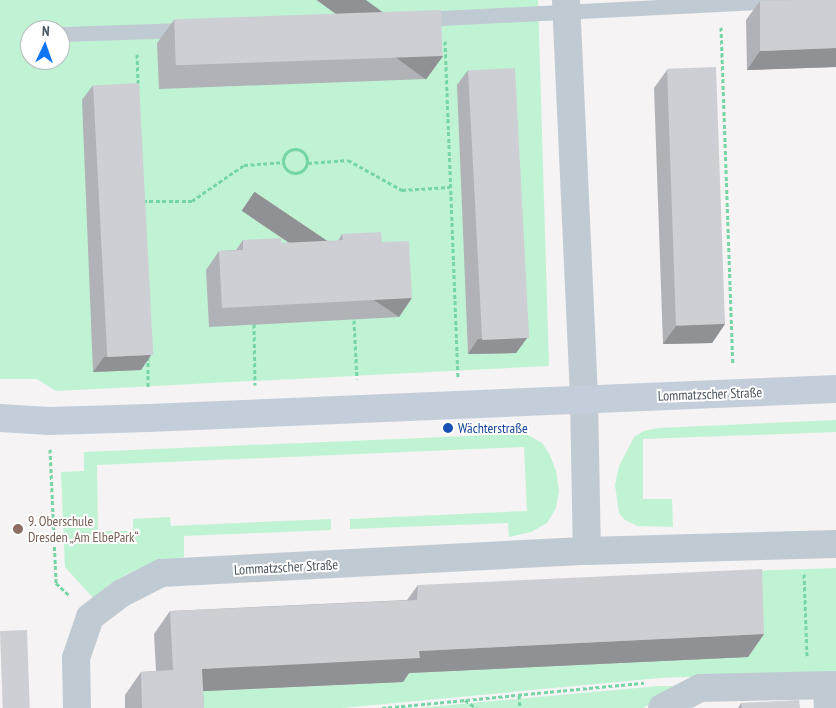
<!DOCTYPE html>
<html>
<head>
<meta charset="utf-8">
<style>
  body { margin:0 }
  #map { position:relative; width:836px; height:708px; overflow:hidden; background:#f5f3f3; font-family:"PT Sans Narrow",sans-serif }
  div>[style] { position:absolute }
  [style*='--x'] { left:calc(var(--x)*1px); top:calc(var(--y)*1px); width:calc(var(--w)*1px); rotate:calc(var(--a)*1deg) }
  .green>* { inset:0; background:#c0f3d4 }
  .path>* { height:3px; margin-top:-1.5px; transform-origin:0; background:repeating-linear-gradient(90deg,#75d5a5 0 4px,transparent 0 6.5px) }
  .path>.ring { margin:-1.5px; padding:0; box-sizing:content-box; background:none; border:3px solid #75d5a5; border-radius:50% }
  .lane>* { height:15px; margin:-7.5px; padding:0 7.5px; transform-origin:7.5px; border-radius:7.5px; background:#c0cad3 }
  .street>* { height:28px; margin:-14px; padding:0 14px; transform-origin:14px; border-radius:14px; background:#c0cad3 }
  .secondary>* { height:28px; margin:-14px; padding:0 14px; transform-origin:14px; border-radius:14px; background:#c3ceda }
  .wall>* { inset:0; background:#b0b2b7 }
  .shaded-wall>* { inset:0; background:#909195; transform-origin:0 0 }
  .building>* { inset:0; background:#cdcfd5; transform-origin:0 0 }
  .dots>* { width:14px; height:14px; translate:-50% -50%; box-sizing:border-box; border:2px solid #fff; border-radius:50% }
  span { translate:-50% -50%; white-space:nowrap; text-align:center; line-height:1.15; -webkit-text-stroke:4px #fff; paint-order:stroke }
  .street-label { font-size:14px; color:#495662 }
  .transit-label { font-size:14px; color:#164399 }
  .left { translate:0 -50%; text-align:left }
  .education-label { font-size:14px; color:#785e54 }
  .north { position:absolute; left:20px; top:20px; width:50px; height:50px; box-sizing:border-box; background:#fff; border:1px solid #b6bbc0; border-radius:50%; rotate:3deg; font-size:14px; font-weight:700; line-height:20px; text-align:center; color:#495662 }
  .north::after { content:''; display:block; margin:auto; width:18px; height:22px; background:#0f74f3; clip-path:polygon(50% 0,100% 100%,50% 72%,0 100%) }
</style>
</head>
<body>
<div id="map">
  <div class="green">
    <div style="clip-path:polygon(evenodd,0 0,538px 0,549px 366px,56px 391px,37px 379px,0 379px,0 0,30px 30px,60px 30px,60px 60px,30px 60px,30px 30px)"></div>
    <div style="clip-path:polygon(836px 420px,836px 432px,643px 439px,643px 499px,672px 499px,673px 527px,638px 526px,625px 520px,619px 513px,615px 485px,619px 466px,634px 437px,644px 431px,658px 428px)"></div>
    <div style="clip-path:polygon(514px 434px,528px 435px,542px 443px,550px 455px,556px 471px,559px 491px,556px 508px,547px 523px,531px 532px,509px 537px,508px 523px,350px 529px,350px 519px,527px 511px,524px 447px,97px 465px,98px 531px,133px 531px,133px 519px,170px 517px,171px 526px,331px 519px,331px 530px,184px 536px,184px 557px,148px 565px,127px 574px,110px 584px,94px 599px,65px 567px,61px 472px,84px 471px,84px 452px)"></div>
    <div style="clip-path:polygon(836px 568px,836px 677px,810px 672px,660px 678px,342px 708px,204px 708px,202px 691px,403px 682px,403px 674px,745px 571px)"></div>
    <div style="clip-path:polygon(659px 686px,690px 686px,652px 701px,644px 708px,417px 708px)"></div>
  </div>
  <div class="path">
    <div style="--x:721;--y:27;--w:336;--a:88"></div>
    <div style="--x:445;--y:41;--w:336;--a:87.8"></div>
    <div style="--x:137;--y:54;--w:34;--a:88"></div>
    <div class="ring" style="left:283px;top:149px;width:21px;height:21px"></div>
    <div style="--x:308;--y:163;--w:40;--a:-4.3"></div>
    <div style="--x:348;--y:160;--w:62;--a:29.1"></div>
    <div style="--x:402;--y:190;--w:48;--a:-3.6"></div>
    <div style="--x:143;--y:201;--w:49;--a:0"></div>
    <div style="--x:192;--y:201;--w:63;--a:-34.7"></div>
    <div style="--x:244;--y:165;--w:39;--a:-4"></div>
    <div style="--x:354;--y:320;--w:59;--a:87.1"></div>
    <div style="--x:254;--y:324;--w:61;--a:89.1"></div>
    <div style="--x:148;--y:356;--w:31;--a:90"></div>
    <div style="--x:50;--y:449;--w:134;--a:87.4"></div>
    <div style="--x:56;--y:583;--w:18;--a:43"></div>
    <div style="--x:804;--y:574;--w:83;--a:87.9"></div>
    <div style="--x:519;--y:695;--w:13;--a:86"></div>
    <div style="--x:465;--y:700;--w:14;--a:36"></div>
    <div style="--x:382;--y:708;--w:263;--a:-5.5"></div>
  </div>
  <div class="lane">
    <div style="--x:422;--y:19;--w:379;--a:-2.9"></div>
    <div style="--x:63;--y:34;--w:121;--a:-1.9"></div>
  </div>
  <div class="street">
    <div style="--x:566;--y:0;--w:399;--a:87.4"></div>
    <div style="--x:584;--y:399;--w:152;--a:88.9"></div>
    <div style="--x:827;--y:685;--w:23;--a:88"></div>
    <div style="--x:77;--y:708;--w:50;--a:-91.1"></div>
    <div style="--x:76;--y:658;--w:43;--a:-71.1"></div>
    <div style="--x:90;--y:617;--w:40;--a:-37"></div>
    <div style="--x:122;--y:593;--w:44;--a:-27.1"></div>
    <div style="--x:161;--y:573;--w:427;--a:-3"></div>
    <div style="--x:587;--y:551;--w:249;--a:-1.6"></div>
    <div style="--x:662;--y:708;--w:43;--a:-27.8"></div>
    <div style="--x:700;--y:688;--w:136;--a:-1.3"></div>
  </div>
  <div class="secondary">
    <div style="--x:0;--y:418;--w:49;--a:3.5"></div>
    <div style="--x:49;--y:421;--w:100;--a:-1.7"></div>
    <div style="--x:149;--y:418;--w:688;--a:-2.42"></div>
  </div>
  <div class="wall">
    <div style="clip-path:polygon(836px 0,836px 67px,747px 70px,746px 20px,760px 1px)"></div>
    <div style="clip-path:polygon(174px 20px,443px 56px,426px 79px,159px 89px,157px 43px)"></div>
    <div style="clip-path:polygon(468px 70px,527px 338px,516px 353px,468px 354px,457px 85px)"></div>
    <div style="clip-path:polygon(667px 70px,725px 324px,712px 343px,663px 344px,654px 88px)"></div>
    <div style="clip-path:polygon(93px 85px,151px 355px,141px 370px,93px 372px,82px 100px)"></div>
    <div style="clip-path:polygon(342px 234px,382px 242px,399px 317px,209px 327px,206px 270px,219px 251px,236px 250px,243px 240px,281px 243px,338px 241px)"></div>
    <div style="clip-path:polygon(418px 585px,764px 634px,748px 657px,409px 673px,403px 682px,203px 691px,204px 708px,125px 708px,125px 695px,141px 672px,156px 671px,154px 634px,170px 611px,407px 600px)"></div>
    <div style="clip-path:polygon(741px 703px,800px 708px,738px 708px)"></div>
  </div>
  <div class="shaded-wall">
    <div style="clip-path:polygon(836px 48px,836px 67px,747px 70px,760px 51px)"></div>
    <div style="left:443px;top:56px;width:29px;height:268px;rotate:126deg"></div>
    <div style="left:412px;top:298px;width:23px;height:190px;rotate:124deg"></div>
    <div style="clip-path:polygon(725px 324px,712px 343px,663px 344px,676px 326px)"></div>
    <div style="clip-path:polygon(527px 338px,516px 353px,468px 354px,478px 339px)"></div>
    <div style="clip-path:polygon(151px 355px,141px 370px,93px 372px,104px 357px)"></div>
    <div style="clip-path:polygon(764px 634px,748px 657px,409px 673px,403px 682px,186px 692px,202px 669px,419px 651px)"></div>
  </div>
  <div class="building">
    <div style="clip-path:polygon(798px 0,836px 0,836px 48px,760px 51px,760px 1px)"></div>
    <div style="left:441px;top:10px;width:46px;height:267px;rotate:88deg"></div>
    <div style="left:716px;top:67px;width:257px;height:49px;rotate:88deg"></div>
    <div style="left:515px;top:68px;width:270px;height:47px;rotate:87deg"></div>
    <div style="left:139px;top:83px;width:272px;height:46px;rotate:87deg"></div>
    <div style="clip-path:polygon(381px 232px,382px 242px,409px 241px,412px 298px,222px 308px,219px 251px,243px 250px,243px 240px,281px 238px,281px 243px,343px 240px,342px 234px)"></div>
    <div style="clip-path:polygon(762px 569px,764px 634px,419px 651px,420px 658px,202px 669px,204px 708px,142px 708px,141px 672px,173px 670px,170px 611px,417px 600px,418px 585px)"></div>
    <div style="left:27px;top:630px;width:78px;height:27px;rotate:88deg"></div>
    <div style="clip-path:polygon(799px 700px,800px 708px,742px 708px,741px 703px)"></div>
  </div>
  <div class="dots">
    <div style="left:448px;top:428px;background:#1a4fb4"></div>
    <div style="left:18px;top:529px;background:#8d6e63"></div>
  </div>
  <div class="street-label">
    <span style="left:710px;top:394px;rotate:-2deg">Lommatzscher Straße</span>
    <span style="left:286px;top:567px;rotate:-3deg">Lommatzscher Straße</span>
  </div>
  <div class="transit-label">
    <span class="left" style="left:458px;top:428px">Wächterstraße</span>
  </div>
  <div class="education-label">
    <span class="left" style="left:28px;top:529px">9. Oberschule<br>Dresden „Am ElbePark“</span>
  </div>
  <div class="north">N</div>
</div>
</body>
</html>
